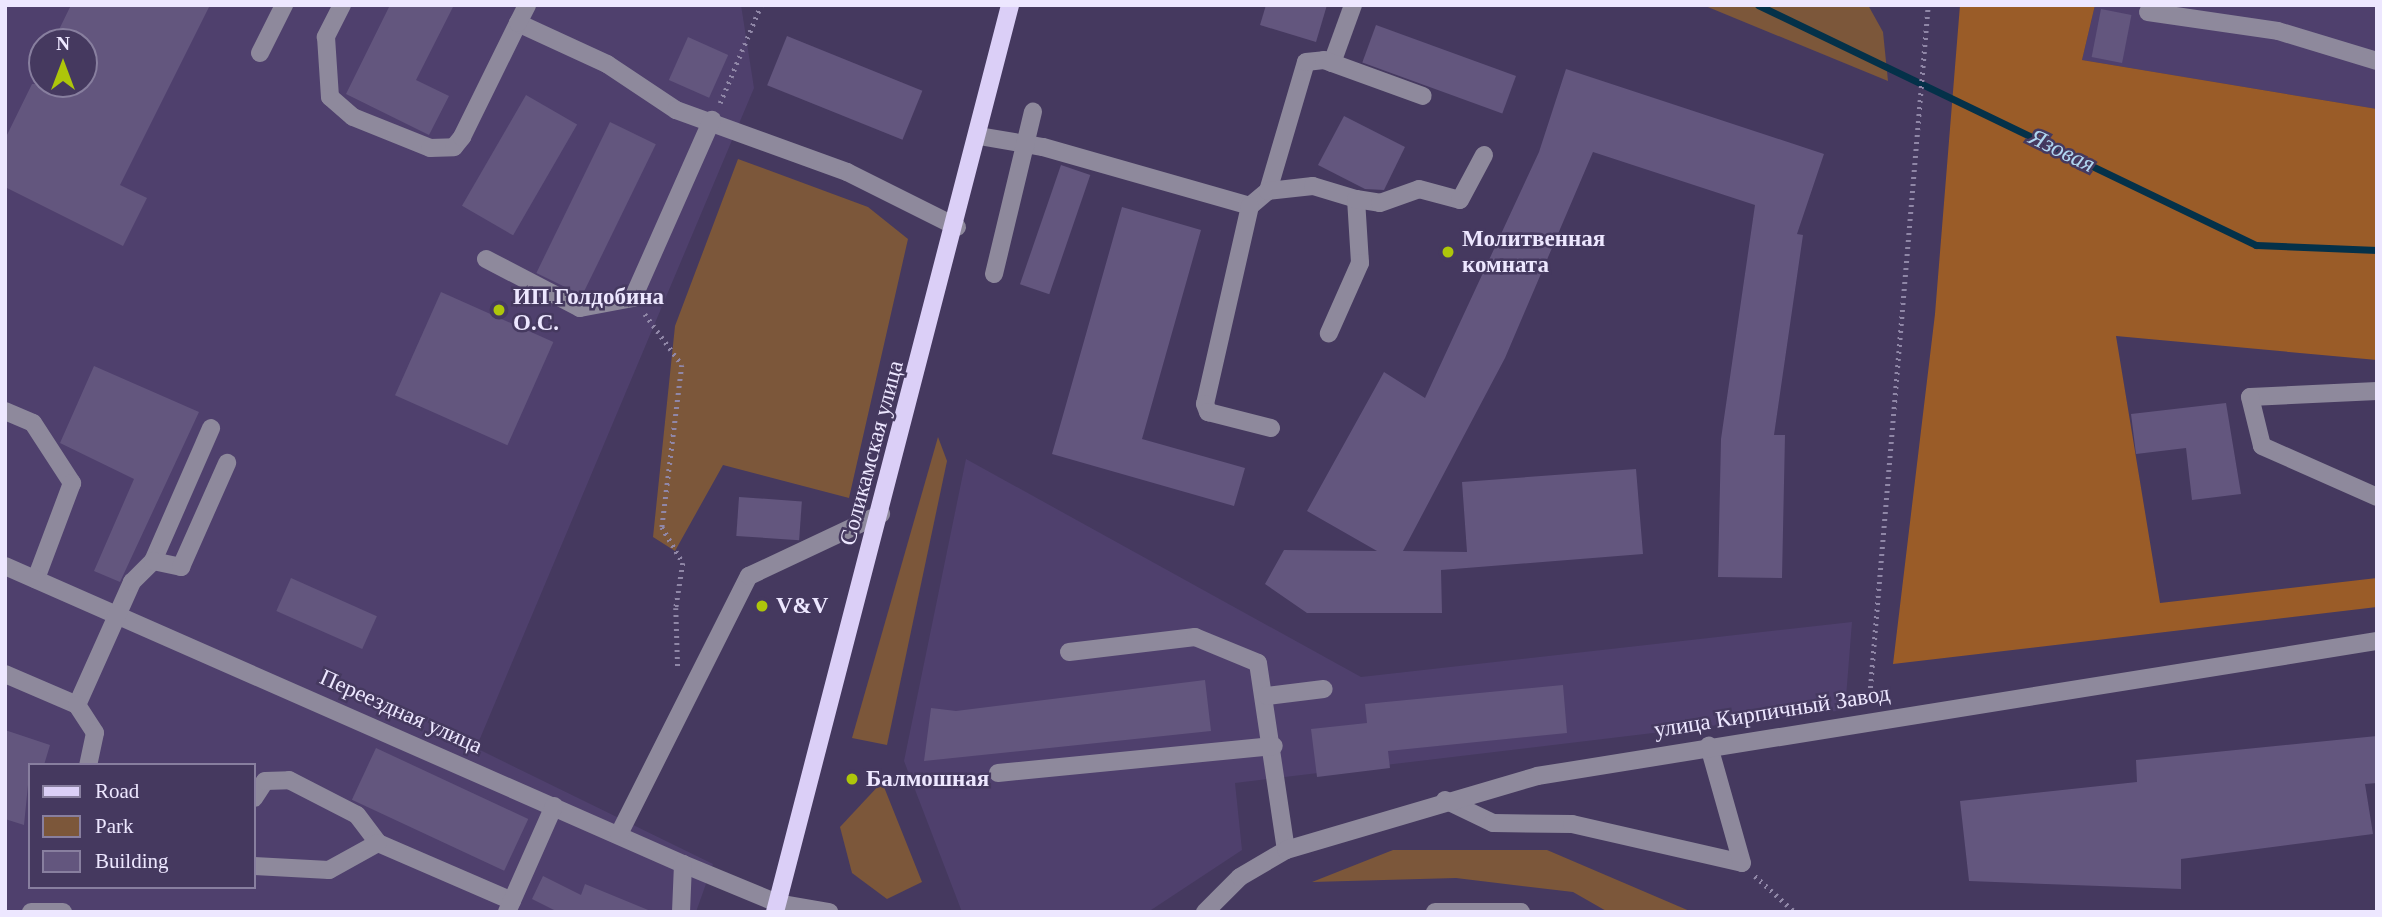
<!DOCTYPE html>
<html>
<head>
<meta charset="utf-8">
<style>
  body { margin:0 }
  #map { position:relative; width:2382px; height:917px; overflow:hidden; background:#45395f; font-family:Georgia,serif }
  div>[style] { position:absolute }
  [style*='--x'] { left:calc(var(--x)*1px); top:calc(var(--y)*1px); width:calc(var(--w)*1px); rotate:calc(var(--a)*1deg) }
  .built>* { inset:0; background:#4f406d }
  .green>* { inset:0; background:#7c573a }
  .forest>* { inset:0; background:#9a5c28 }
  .stream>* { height:7px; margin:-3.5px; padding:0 3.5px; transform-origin:3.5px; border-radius:3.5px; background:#043149 }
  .building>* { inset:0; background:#63567e; transform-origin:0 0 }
  .path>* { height:4.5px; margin-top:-2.25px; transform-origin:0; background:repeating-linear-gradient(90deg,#9087a7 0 2px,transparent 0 7px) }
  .minor>* { height:18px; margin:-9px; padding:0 9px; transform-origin:9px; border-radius:9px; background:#8e899c }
  .major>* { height:18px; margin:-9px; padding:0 9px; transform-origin:9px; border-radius:9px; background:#dbcff7 }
  .dots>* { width:19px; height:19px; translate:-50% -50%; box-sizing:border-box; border:4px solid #45395f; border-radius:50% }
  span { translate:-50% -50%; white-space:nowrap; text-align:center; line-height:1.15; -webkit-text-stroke:5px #45395f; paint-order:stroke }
  .poi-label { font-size:23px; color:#ede7ff; font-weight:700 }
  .left { translate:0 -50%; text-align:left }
  .street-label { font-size:23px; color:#ede7ff }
  .water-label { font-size:24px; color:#b0d6f0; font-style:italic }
  .frame { position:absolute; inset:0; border:7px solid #ede7ff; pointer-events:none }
  .legend { position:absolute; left:28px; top:763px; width:228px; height:126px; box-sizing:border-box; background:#45395f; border:2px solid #887f9f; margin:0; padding:9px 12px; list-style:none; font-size:21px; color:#ede7ff }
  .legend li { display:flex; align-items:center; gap:14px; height:35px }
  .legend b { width:35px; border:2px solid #887f9f }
  .north { position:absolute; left:28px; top:28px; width:70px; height:70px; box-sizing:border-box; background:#45395f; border:2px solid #887f9f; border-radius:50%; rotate:0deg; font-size:19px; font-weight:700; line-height:28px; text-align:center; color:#ede7ff }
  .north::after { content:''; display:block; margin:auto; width:24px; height:32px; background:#aec60a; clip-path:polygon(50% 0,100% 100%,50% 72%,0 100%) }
</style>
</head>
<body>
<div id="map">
  <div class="built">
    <div style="clip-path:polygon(evenodd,5px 5px,741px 5px,754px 88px,476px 748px,713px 864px,696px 912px,5px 912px,5px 5px,42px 42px,84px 42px,84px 84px,42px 84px,42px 42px,5px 5px,30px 765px,254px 765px,254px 887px,30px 887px,30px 765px)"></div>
    <div style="clip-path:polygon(2095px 5px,2377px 5px,2377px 109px,2082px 60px)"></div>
    <div style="clip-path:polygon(966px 459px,1361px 677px,1852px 622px,1845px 710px,1235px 783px,1242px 850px,1148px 912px,962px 912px,904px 761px)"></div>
  </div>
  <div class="green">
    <div style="clip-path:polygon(1703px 5px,1868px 5px,1883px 32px,1888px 81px)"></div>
    <div style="clip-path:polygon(738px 159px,868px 207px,908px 239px,849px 498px,723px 465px,675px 551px,653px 537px,675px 326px)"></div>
    <div style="clip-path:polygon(938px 437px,947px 461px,887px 745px,852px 738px)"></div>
    <div style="clip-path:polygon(882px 782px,922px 882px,887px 899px,852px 873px,840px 827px)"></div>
    <div style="clip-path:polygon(1393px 850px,1547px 850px,1692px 912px,1608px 912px,1573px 892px,1456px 878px,1312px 882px)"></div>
  </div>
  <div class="forest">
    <div style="clip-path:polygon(1960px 5px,2095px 5px,2082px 60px,2377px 109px,2377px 360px,2116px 336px,2160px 603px,2377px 578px,2377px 607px,1893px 664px,1935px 314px)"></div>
  </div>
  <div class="stream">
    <div style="--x:1758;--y:5;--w:553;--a:25.73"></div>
    <div style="--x:2256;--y:245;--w:121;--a:2.4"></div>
  </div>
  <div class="building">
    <div style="clip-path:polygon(71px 5px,210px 5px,120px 185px,147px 198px,123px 246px,5px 187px,5px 139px,32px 84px,84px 84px,84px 42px,53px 42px)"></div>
    <div style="clip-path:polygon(390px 5px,454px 5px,416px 80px,449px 96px,429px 135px,346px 94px)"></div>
    <div style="clip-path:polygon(1266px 5px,1327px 5px,1316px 42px,1260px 25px)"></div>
    <div style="left:2101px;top:9px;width:31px;height:49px;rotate:11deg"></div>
    <div style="left:1376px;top:25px;width:149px;height:40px;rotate:20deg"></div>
    <div style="left:787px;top:36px;width:146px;height:53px;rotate:22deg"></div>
    <div style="left:688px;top:37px;width:44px;height:47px;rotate:24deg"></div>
    <div style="clip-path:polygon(1566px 69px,1824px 154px,1797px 234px,1803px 235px,1774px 435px,1785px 435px,1782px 578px,1718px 577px,1721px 439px,1755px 205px,1593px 152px,1505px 358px,1403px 551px,1467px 552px,1462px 482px,1636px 469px,1643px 554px,1441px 570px,1442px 613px,1307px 613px,1265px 584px,1284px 550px,1377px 551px,1307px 511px,1384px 372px,1425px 398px,1539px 152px)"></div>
    <div style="left:526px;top:95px;width:59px;height:128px;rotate:30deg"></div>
    <div style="clip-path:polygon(1344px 116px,1405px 147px,1384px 190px,1365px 189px,1318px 165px)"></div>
    <div style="left:610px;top:122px;width:51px;height:168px;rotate:26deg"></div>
    <div style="left:1061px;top:165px;width:31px;height:126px;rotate:19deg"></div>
    <div style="clip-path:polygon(1122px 207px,1201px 230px,1142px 439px,1245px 468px,1234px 506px,1052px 454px)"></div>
    <div style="left:441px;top:292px;width:123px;height:113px;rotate:24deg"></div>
    <div style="clip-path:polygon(94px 366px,199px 412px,120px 582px,94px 571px,134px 479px,60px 443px)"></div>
    <div style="clip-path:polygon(2226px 403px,2241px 494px,2192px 500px,2186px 448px,2136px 454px,2131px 414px)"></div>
    <div style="left:739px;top:497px;width:63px;height:39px;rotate:4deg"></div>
    <div style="left:291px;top:578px;width:94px;height:36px;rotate:24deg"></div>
    <div style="clip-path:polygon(1205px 680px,1211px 731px,924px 761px,931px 708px,956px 711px)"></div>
    <div style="clip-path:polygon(1563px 685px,1567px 733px,1388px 751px,1390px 768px,1317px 777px,1311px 729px,1367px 723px,1365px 704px)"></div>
    <div style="clip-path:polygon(5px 730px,50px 745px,44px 765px,30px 765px,24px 825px,5px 819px)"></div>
    <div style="clip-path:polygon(2377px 736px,2377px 783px,2365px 784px,2373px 834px,2181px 859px,2181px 889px,1969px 881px,1960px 801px,2137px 782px,2136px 760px)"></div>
    <div style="left:376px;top:748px;width:168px;height:57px;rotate:25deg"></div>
    <div style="clip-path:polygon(543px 876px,581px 895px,585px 884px,653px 912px,558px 912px,532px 899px)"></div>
  </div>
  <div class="path">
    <div style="--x:720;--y:103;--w:106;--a:-67.3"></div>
    <div style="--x:645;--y:314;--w:63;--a:54"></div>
    <div style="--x:682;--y:365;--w:163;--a:97"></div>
    <div style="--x:662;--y:527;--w:42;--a:59.7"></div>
    <div style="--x:683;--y:563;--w:46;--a:98.8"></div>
    <div style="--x:676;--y:608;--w:62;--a:88.2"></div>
    <div style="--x:1869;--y:702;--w:699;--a:-85.16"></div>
    <div style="--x:1755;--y:876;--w:54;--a:42"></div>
  </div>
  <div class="minor">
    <div style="--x:342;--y:5;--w:36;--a:117"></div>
    <div style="--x:326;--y:37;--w:60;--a:86.2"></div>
    <div style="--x:330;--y:97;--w:30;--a:41"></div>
    <div style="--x:353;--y:117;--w:83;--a:21.9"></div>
    <div style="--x:430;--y:148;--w:24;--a:-2"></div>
    <div style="--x:454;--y:147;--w:13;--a:-51"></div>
    <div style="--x:462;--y:137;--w:127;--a:-63.8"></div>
    <div style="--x:518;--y:23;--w:98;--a:24.7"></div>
    <div style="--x:607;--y:64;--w:83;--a:33.7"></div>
    <div style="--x:676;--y:110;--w:182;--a:19.9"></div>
    <div style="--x:847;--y:172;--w:123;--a:26.6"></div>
    <div style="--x:2148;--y:12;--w:131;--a:8.3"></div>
    <div style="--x:2278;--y:31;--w:103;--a:16.9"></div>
    <div style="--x:518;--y:23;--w:20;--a:-63"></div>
    <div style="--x:260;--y:53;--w:54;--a:-63.4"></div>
    <div style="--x:1332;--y:63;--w:62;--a:-70.1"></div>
    <div style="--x:979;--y:136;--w:65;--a:9.8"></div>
    <div style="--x:1043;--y:147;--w:215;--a:15.9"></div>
    <div style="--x:1250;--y:206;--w:23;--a:-40"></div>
    <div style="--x:1268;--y:191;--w:134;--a:-73.6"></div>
    <div style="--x:1306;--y:62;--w:18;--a:-6"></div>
    <div style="--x:1324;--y:60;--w:105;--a:20"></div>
    <div style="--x:1268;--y:191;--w:45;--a:-6.3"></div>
    <div style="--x:1313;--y:186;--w:45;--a:16.8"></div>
    <div style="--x:1356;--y:199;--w:64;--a:86.4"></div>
    <div style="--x:1360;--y:263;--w:77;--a:113.9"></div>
    <div style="--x:1356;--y:199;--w:24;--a:9"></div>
    <div style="--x:1380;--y:203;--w:41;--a:-19.7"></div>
    <div style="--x:1419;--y:189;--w:42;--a:15"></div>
    <div style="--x:1460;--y:200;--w:51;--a:-61.9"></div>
    <div style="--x:1250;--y:206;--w:203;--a:102.8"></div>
    <div style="--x:1205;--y:404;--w:9;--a:69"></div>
    <div style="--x:1208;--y:412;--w:65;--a:14.3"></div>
    <div style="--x:486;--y:259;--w:106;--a:27.5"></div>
    <div style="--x:580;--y:308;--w:54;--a:-10.7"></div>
    <div style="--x:633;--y:298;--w:195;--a:-66.1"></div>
    <div style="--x:994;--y:274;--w:167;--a:-76.5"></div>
    <div style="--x:2377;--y:391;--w:127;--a:177.3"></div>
    <div style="--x:2250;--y:397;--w:50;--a:76.2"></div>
    <div style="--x:2262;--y:446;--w:126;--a:23.9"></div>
    <div style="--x:5;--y:411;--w:30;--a:23"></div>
    <div style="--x:33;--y:423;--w:72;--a:57"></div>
    <div style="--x:72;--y:483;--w:103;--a:110.6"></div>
    <div style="--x:153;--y:561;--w:145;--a:-66.4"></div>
    <div style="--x:5;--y:566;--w:741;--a:23.73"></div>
    <div style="--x:683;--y:864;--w:102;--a:22.5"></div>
    <div style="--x:777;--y:903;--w:53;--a:9.8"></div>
    <div style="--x:1069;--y:652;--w:127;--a:-6.8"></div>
    <div style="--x:1195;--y:637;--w:68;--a:22.4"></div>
    <div style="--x:1258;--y:663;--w:189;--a:81.5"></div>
    <div style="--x:5;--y:674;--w:78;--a:23.3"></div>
    <div style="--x:77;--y:705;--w:135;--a:-65.9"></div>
    <div style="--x:132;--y:582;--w:30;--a:-45"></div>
    <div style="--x:153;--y:561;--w:29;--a:12"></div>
    <div style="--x:181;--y:567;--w:114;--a:-66.1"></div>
    <div style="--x:1267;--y:696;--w:57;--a:-7"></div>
    <div style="--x:77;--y:705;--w:33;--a:57"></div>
    <div style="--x:95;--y:733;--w:33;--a:102"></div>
    <div style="--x:998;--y:773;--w:277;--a:-5.6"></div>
    <div style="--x:254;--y:798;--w:20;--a:-57"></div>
    <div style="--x:265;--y:781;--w:24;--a:-2"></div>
    <div style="--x:289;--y:780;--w:76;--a:27.2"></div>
    <div style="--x:357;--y:815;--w:35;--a:53"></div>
    <div style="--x:378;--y:843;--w:146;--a:23.4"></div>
    <div style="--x:1445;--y:800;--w:53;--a:25.6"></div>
    <div style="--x:1493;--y:823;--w:79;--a:0.7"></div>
    <div style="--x:1572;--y:824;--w:174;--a:12.9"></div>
    <div style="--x:1742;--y:863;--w:122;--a:-105.8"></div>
    <div style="--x:619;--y:834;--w:289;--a:-63.3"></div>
    <div style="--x:749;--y:576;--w:146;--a:-25.2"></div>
    <div style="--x:254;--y:866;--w:75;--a:3.1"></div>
    <div style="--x:329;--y:870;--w:56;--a:-28.9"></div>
    <div style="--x:31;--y:912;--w:32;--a:0"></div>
    <div style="--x:507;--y:912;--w:116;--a:-66.1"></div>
    <div style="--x:681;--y:912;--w:48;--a:-87.6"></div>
    <div style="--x:1205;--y:912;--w:49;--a:-45"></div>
    <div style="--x:1240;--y:877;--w:53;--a:-30.4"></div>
    <div style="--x:1286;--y:850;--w:262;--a:-16.4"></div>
    <div style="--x:1537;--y:776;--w:851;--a:-9.13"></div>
    <div style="--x:1435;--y:912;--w:86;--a:0"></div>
  </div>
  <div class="major">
    <div style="--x:775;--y:912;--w:937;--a:-75.47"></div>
  </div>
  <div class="dots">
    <div style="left:1448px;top:252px;background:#aec60a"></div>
    <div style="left:499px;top:310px;background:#aec60a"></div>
    <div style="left:762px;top:606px;background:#aec60a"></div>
    <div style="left:852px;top:779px;background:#aec60a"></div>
  </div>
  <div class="poi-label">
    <span class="left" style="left:1462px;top:252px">Молитвенная<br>комната</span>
    <span class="left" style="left:513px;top:310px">ИП Голдобина<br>О.С.</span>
    <span class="left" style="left:776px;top:606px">V&amp;V</span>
    <span class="left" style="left:866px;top:779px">Балмошная</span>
  </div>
  <div class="street-label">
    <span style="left:872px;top:453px;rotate:-75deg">Соликамская улица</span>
    <span style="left:401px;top:712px;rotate:24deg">Переездная улица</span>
    <span style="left:1772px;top:712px;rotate:-9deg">улица Кирпичный Завод</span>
  </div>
  <div class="water-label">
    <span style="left:2062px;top:151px;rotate:26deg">Язовая</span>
  </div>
  <div class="frame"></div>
  <ul class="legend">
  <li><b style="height:9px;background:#dbcff7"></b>Road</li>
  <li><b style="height:19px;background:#7c573a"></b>Park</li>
  <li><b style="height:19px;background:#63567e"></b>Building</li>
  </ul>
  <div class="north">N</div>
</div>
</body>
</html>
